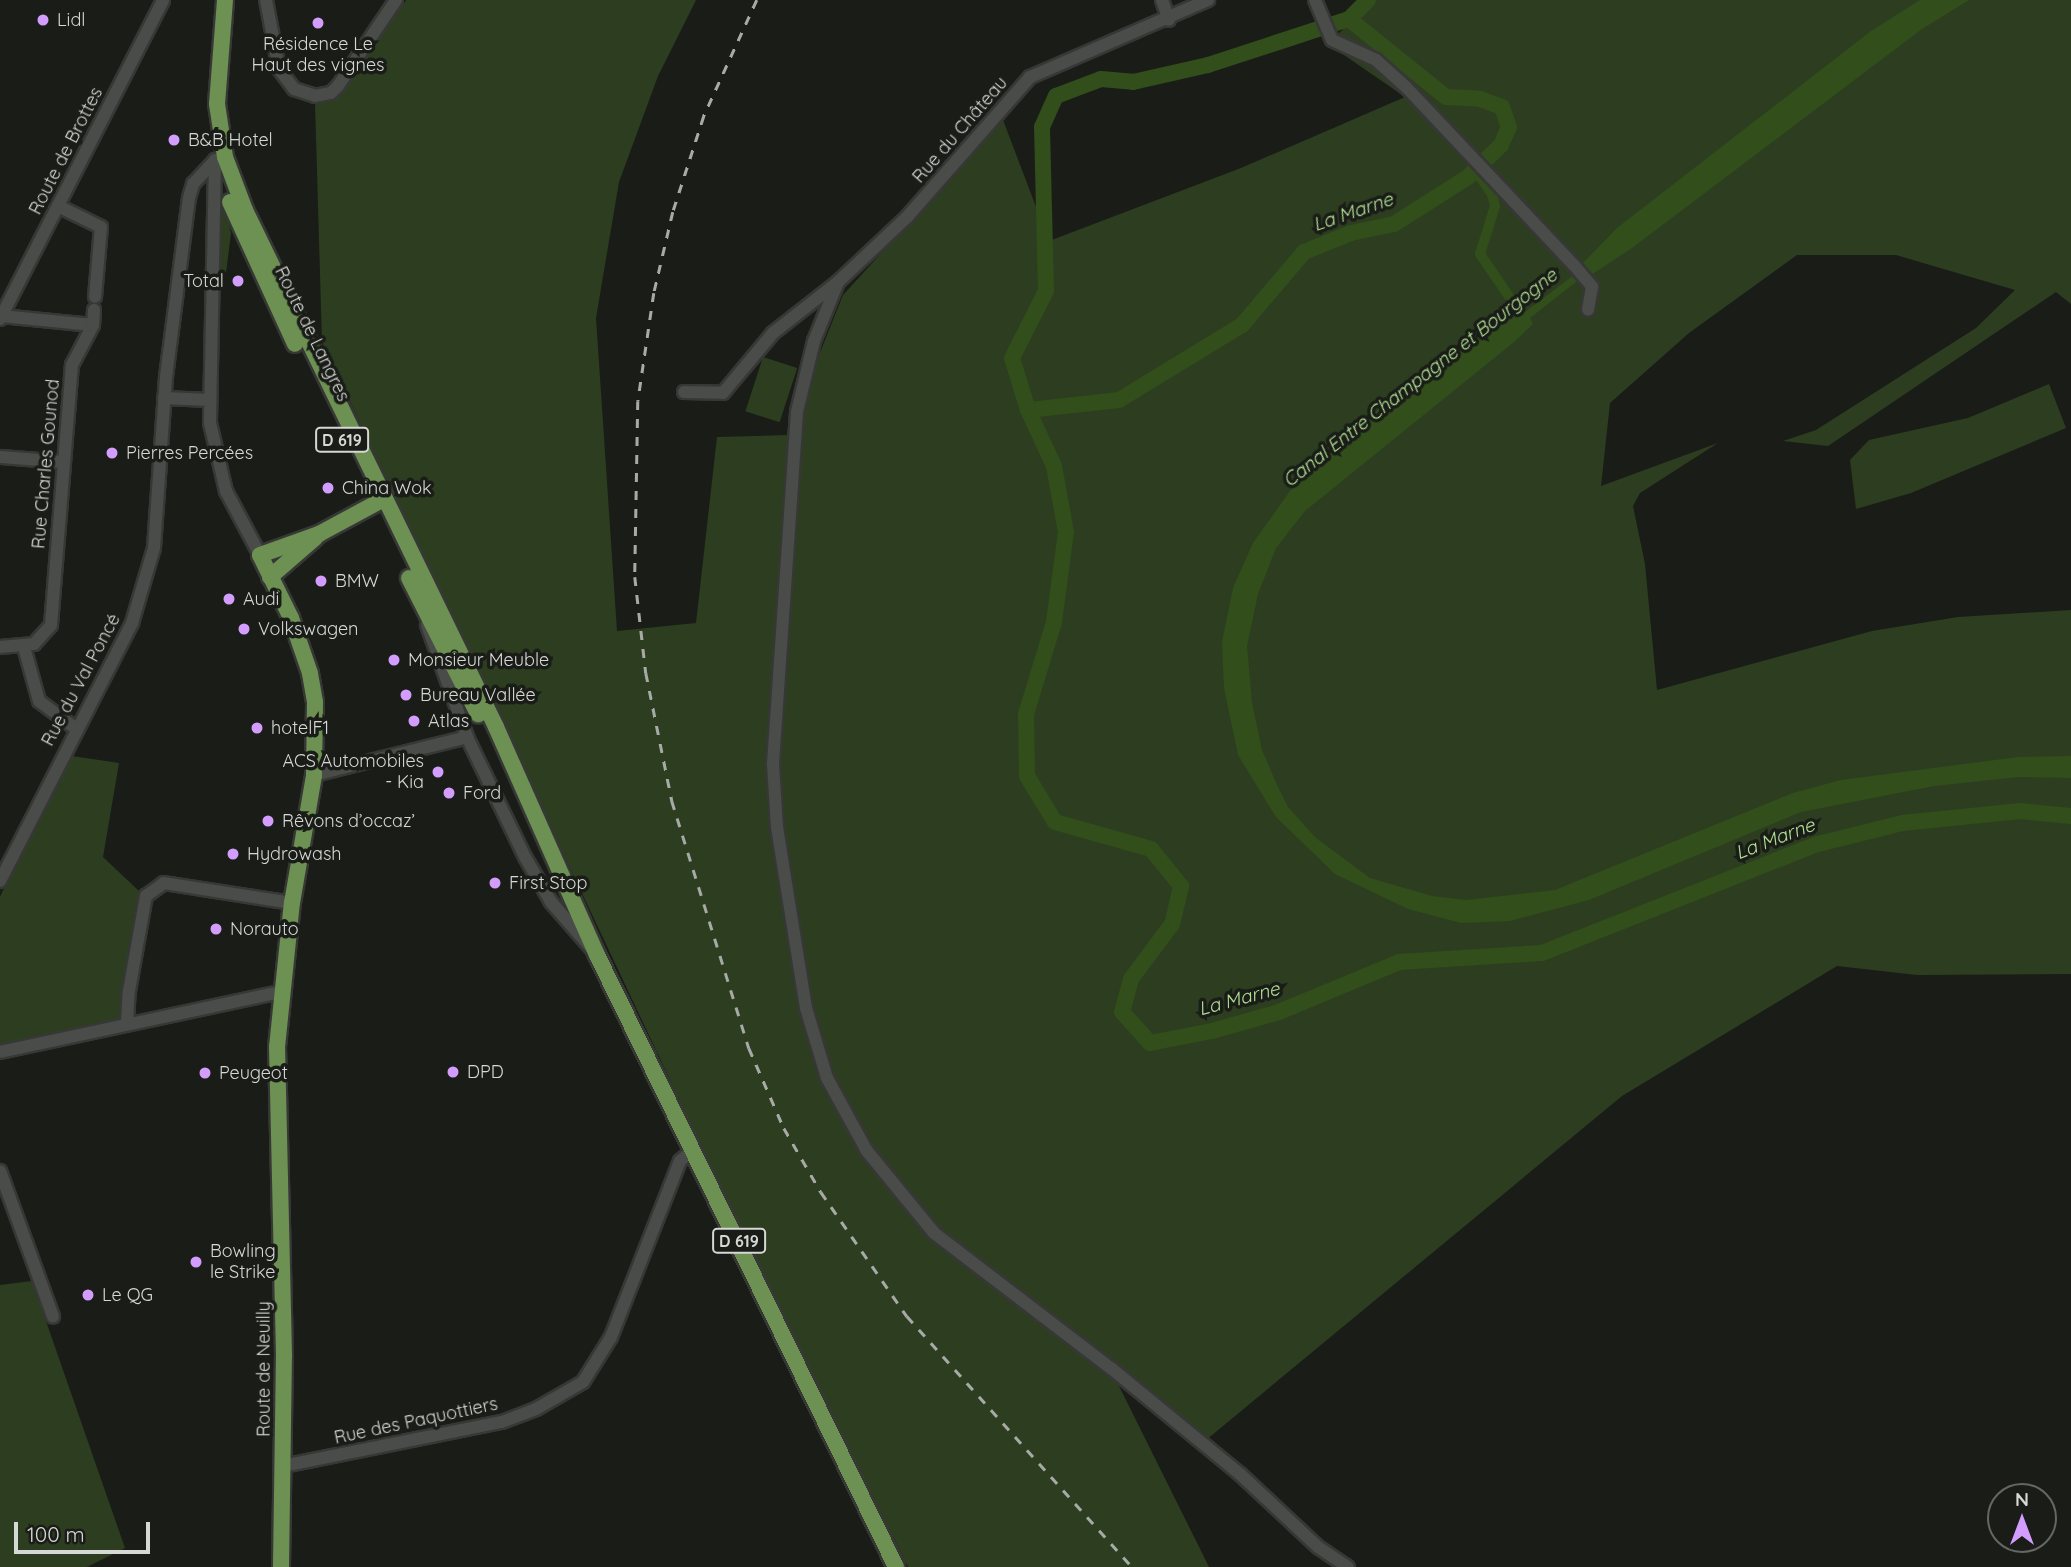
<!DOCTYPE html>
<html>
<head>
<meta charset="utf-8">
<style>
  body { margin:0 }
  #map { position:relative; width:2071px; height:1567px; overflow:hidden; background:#1a1c18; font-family:Quicksand,sans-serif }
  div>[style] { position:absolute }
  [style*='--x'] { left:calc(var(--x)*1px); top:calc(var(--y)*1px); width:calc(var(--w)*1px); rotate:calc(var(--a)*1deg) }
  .green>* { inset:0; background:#2c3e1f; transform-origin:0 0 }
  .water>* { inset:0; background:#314e1b }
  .canal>* { height:10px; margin:-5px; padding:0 5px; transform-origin:5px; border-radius:5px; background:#314e1b }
  .river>* { height:16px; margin:-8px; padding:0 8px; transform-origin:8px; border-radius:8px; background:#314e1b }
  .roads { filter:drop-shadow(2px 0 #373836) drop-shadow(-2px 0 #373836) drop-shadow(0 2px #373836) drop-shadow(0 -2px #373836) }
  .minor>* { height:12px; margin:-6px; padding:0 6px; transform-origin:6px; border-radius:6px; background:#494c48 }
  .major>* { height:16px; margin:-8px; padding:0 8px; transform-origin:8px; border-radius:8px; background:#6c9152 }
  .rail>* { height:2.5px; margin-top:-1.25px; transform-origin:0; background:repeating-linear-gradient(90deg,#a8aaa7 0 9px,transparent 0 18px) }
  .dots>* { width:19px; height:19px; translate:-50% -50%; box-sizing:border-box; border:4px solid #1a1c18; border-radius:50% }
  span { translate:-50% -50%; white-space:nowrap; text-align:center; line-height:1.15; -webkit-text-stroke:7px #1a1c18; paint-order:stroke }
  .shield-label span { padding:2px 5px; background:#1a1c18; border:2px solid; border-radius:5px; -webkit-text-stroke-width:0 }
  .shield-label { font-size:16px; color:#d6d8d5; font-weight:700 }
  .poi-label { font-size:18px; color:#d6d8d5 }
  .left { translate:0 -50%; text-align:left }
  .right { translate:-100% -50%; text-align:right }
  .street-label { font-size:18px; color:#d6d8d5 }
  .water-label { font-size:19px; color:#b2e193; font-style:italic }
  .north { position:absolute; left:1987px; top:1483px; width:70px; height:70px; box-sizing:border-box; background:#1a1c18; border:2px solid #656764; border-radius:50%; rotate:0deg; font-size:19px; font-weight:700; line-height:28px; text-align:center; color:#d6d8d5 }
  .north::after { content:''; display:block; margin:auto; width:24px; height:32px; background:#d29dfd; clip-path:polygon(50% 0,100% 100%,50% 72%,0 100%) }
  .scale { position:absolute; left:14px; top:1522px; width:136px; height:32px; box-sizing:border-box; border:4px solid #d6d8d5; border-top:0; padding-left:9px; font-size:21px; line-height:24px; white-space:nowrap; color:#d6d8d5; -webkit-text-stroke:5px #1a1c18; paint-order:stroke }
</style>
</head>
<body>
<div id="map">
  <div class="green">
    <div style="clip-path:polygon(406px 0,696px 0,658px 76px,619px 182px,596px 318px,617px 631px,696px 623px,717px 437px,787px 435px,843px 295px,1003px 120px,1049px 241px,1241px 168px,1405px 97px,1328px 44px,1373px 0,2071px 0,2071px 304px,2056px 292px,1828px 446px,1783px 441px,1816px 430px,1976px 328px,2015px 290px,1896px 255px,1797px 255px,1689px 333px,1610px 403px,1601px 486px,1718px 443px,1640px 493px,1633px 506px,1645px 564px,1657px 690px,1872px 631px,1958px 617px,2071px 610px,2071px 974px,1917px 975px,1837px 966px,1622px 1096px,1200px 1445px,1117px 1382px,1209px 1567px,908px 1567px,730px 1207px,322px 342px,315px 103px,338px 97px)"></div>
    <div style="clip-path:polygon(218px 181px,231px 233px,226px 273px,217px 273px)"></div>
    <div style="left:763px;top:357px;width:36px;height:57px;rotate:18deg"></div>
    <div style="clip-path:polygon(2049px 384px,2066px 428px,1911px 493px,1856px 509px,1850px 460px,1869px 440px,1968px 418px)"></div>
    <div style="clip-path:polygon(65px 755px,119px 763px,103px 857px,139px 891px,121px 1023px,0 1048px,0 897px)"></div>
    <div style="clip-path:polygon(32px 1281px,125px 1548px,87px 1567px,0 1567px,0 1285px)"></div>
  </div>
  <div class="water">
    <div style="clip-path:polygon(1920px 0,1969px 0,1922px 29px,1632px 248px,1591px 275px,1586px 274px,1530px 318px,1533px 324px,1514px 342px,1305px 511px,1276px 548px,1258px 594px,1247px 646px,1252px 703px,1262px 750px,1277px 785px,1288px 807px,1316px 838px,1370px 878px,1432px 896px,1466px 900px,1555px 890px,1793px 793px,1841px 780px,2018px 757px,2071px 756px,2071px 778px,2019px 777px,1934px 786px,1801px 812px,1589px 900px,1510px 921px,1461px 923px,1408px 909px,1335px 874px,1276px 817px,1238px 755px,1224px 688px,1222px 642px,1233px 588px,1253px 543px,1290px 491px,1389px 399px,1520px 306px,1525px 312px,1583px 268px,1582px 264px,1617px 228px,1871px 31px)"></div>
  </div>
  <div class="canal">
    <div style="--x:1475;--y:170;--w:29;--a:55"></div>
    <div style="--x:1492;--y:194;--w:12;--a:76"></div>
    <div style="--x:1495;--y:206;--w:50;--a:107.4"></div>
    <div style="--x:1480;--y:254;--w:50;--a:55.7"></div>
  </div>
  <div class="river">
    <div style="--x:1368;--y:0;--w:27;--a:135"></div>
    <div style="--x:1349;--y:19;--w:124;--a:38.8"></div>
    <div style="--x:1446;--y:97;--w:34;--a:3"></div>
    <div style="--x:1480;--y:99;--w:23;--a:20"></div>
    <div style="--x:1502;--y:107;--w:21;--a:71"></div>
    <div style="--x:1509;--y:127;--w:20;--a:114"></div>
    <div style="--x:1501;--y:145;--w:46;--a:135.9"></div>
    <div style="--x:1468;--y:177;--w:88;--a:147.6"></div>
    <div style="--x:1394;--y:224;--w:44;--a:168.2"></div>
    <div style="--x:1351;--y:233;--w:51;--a:158"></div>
    <div style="--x:1304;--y:252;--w:96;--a:130.3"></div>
    <div style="--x:1242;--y:325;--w:144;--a:148.6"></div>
    <div style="--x:1119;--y:400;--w:92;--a:173.7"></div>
    <div style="--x:1028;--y:410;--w:62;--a:65.1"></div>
    <div style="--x:1054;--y:466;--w:67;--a:79.7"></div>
    <div style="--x:1066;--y:532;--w:91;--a:97.6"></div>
    <div style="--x:1054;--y:622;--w:96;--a:106.9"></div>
    <div style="--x:1026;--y:714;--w:62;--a:89.1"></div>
    <div style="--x:1027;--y:776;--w:54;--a:58.7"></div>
    <div style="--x:1055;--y:822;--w:100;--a:15.7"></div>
    <div style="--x:1151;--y:849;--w:48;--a:51"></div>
    <div style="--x:1181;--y:886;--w:39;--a:103"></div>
    <div style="--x:1172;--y:924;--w:69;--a:126.7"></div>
    <div style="--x:1131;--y:979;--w:34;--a:105"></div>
    <div style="--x:1122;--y:1012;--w:42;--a:47.9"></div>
    <div style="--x:1150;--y:1043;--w:63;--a:-11"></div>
    <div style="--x:1212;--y:1031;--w:70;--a:-15.8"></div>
    <div style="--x:1279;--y:1012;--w:130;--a:-22.6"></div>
    <div style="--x:1399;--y:962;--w:143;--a:-3.6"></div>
    <div style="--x:1542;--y:953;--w:297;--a:-21.6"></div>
    <div style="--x:1818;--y:844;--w:87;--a:-14"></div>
    <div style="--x:1902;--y:823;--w:119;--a:-5.8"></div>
    <div style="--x:2020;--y:811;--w:51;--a:5.6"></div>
    <div style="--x:1028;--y:410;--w:54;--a:-107.1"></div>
    <div style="--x:1012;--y:358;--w:75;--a:-63.1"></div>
    <div style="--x:1046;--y:291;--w:164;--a:-91.4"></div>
    <div style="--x:1042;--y:127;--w:34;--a:-66"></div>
    <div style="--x:1056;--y:96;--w:48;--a:-20.7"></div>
    <div style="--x:1101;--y:79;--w:32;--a:5"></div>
    <div style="--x:1133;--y:82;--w:77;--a:-12.8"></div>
    <div style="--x:1208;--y:65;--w:148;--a:-18.1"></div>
  </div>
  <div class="roads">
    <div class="minor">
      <div style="--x:266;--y:0;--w:70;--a:79.3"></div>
      <div style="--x:279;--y:69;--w:25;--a:53"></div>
      <div style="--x:294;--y:89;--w:22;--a:18"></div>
      <div style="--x:315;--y:96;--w:16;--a:-11"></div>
      <div style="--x:331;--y:93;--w:10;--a:-45"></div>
      <div style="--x:338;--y:86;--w:104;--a:-56"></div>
      <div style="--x:1162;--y:0;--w:21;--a:71"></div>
      <div style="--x:1315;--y:0;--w:43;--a:67"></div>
      <div style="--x:1332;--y:40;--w:48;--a:24.4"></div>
      <div style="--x:1376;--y:60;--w:40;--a:42"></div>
      <div style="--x:1406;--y:87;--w:243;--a:46.7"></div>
      <div style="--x:1573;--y:264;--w:30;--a:50"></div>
      <div style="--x:1592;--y:287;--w:23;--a:100"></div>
      <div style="--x:215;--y:160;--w:263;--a:91.1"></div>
      <div style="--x:210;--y:423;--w:70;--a:76.8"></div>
      <div style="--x:226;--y:491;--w:72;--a:62"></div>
      <div style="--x:58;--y:206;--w:48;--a:26"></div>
      <div style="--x:101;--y:227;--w:70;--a:94.9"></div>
      <div style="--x:838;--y:282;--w:64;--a:112.1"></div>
      <div style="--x:814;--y:341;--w:73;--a:103.5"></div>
      <div style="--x:797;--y:412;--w:353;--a:93.9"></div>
      <div style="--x:773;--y:764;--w:63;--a:86.4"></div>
      <div style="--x:777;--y:827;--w:183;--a:80.9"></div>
      <div style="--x:806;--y:1008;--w:73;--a:73.3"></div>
      <div style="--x:827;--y:1078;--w:83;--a:61.3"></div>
      <div style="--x:867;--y:1151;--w:106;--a:50.7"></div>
      <div style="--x:934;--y:1233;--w:224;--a:37.4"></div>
      <div style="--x:1112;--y:1369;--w:166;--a:39.4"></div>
      <div style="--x:1240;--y:1474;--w:107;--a:43.1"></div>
      <div style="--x:1318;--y:1547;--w:36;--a:34"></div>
      <div style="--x:1;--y:316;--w:92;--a:5.6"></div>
      <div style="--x:0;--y:319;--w:358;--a:-62.9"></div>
      <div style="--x:684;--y:392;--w:39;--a:1"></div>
      <div style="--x:723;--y:393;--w:78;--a:-50.2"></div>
      <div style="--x:773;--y:333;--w:83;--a:-38.1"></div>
      <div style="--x:838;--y:282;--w:96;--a:-43.3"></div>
      <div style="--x:908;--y:216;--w:185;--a:-48.7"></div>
      <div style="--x:1030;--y:77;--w:194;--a:-23.4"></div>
      <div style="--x:164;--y:398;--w:46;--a:2.5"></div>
      <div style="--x:0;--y:457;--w:64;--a:4.5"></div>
      <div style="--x:427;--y:625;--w:119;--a:70.3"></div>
      <div style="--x:467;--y:737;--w:133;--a:64.2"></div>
      <div style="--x:525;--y:857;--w:52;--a:60"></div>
      <div style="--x:551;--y:902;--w:62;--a:48.9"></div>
      <div style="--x:0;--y:647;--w:34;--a:-5"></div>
      <div style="--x:34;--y:644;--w:25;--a:-48"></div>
      <div style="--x:51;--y:625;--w:261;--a:-85.4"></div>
      <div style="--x:72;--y:365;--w:45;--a:-62.3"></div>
      <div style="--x:93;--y:325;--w:15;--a:-86"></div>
      <div style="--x:24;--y:647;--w:56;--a:74.5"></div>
      <div style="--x:39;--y:701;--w:45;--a:36.9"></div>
      <div style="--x:314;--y:775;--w:158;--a:-13.9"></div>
      <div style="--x:0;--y:881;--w:290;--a:-62.9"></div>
      <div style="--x:132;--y:623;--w:78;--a:-73.7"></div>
      <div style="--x:154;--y:548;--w:171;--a:-86"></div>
      <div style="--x:166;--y:377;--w:180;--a:-82.7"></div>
      <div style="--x:189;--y:198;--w:15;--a:-74"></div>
      <div style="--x:193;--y:184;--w:33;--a:-47"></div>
      <div style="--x:127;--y:1024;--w:33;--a:-87"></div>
      <div style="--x:129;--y:991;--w:97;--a:-79.9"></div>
      <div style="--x:146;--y:896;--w:22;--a:-36"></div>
      <div style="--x:164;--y:883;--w:130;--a:8.9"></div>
      <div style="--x:0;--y:1052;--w:286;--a:-12.1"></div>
      <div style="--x:0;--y:1171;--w:155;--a:70"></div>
      <div style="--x:283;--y:1466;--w:223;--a:-11.4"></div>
      <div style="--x:502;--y:1422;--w:36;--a:-21"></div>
      <div style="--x:536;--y:1409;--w:54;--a:-29.9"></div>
      <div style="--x:583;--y:1382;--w:53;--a:-58.1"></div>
      <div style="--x:611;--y:1337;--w:189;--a:-68.6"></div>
      <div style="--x:680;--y:1161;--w:17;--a:-40"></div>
    </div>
    <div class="major">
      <div style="--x:225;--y:0;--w:104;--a:94.4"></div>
      <div style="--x:217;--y:104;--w:54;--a:81.4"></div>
      <div style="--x:225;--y:157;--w:57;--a:69.3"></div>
      <div style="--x:245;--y:210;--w:575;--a:64.1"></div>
      <div style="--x:496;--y:727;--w:249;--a:66.1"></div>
      <div style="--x:597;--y:955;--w:681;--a:63.96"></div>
      <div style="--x:230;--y:202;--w:156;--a:65.4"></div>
      <div style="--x:270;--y:577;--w:60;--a:-40.9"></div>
      <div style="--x:409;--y:578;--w:153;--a:63.1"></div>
      <div style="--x:281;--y:1567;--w:212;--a:-89.2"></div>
      <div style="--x:284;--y:1355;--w:308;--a:-91.3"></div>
      <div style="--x:277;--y:1047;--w:145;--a:-84.1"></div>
      <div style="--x:292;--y:903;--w:130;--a:-80.2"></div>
      <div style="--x:314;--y:775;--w:73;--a:-89.2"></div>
      <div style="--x:315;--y:702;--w:29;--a:-100"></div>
      <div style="--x:310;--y:673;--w:58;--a:-109.1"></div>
      <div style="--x:291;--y:618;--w:70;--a:-116.2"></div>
      <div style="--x:260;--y:555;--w:63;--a:-19.6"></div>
      <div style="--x:319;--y:534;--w:72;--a:-28.4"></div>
    </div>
  </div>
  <div class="rail">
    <div style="--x:757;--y:0;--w:128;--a:114.6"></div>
    <div style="--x:704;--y:116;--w:101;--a:107.9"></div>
    <div style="--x:673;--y:212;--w:83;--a:103.2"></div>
    <div style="--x:654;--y:293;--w:109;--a:98.4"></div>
    <div style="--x:638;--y:401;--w:176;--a:91"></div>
    <div style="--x:635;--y:577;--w:97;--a:83.5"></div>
    <div style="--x:646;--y:673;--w:131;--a:78.5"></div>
    <div style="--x:672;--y:801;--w:259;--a:72.7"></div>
    <div style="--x:749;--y:1048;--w:87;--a:66.4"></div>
    <div style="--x:784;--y:1128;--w:74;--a:60"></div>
    <div style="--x:821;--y:1192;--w:151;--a:55.3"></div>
    <div style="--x:907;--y:1316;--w:337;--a:48.1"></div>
  </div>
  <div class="dots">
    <div style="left:43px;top:20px;background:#d29dfd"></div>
    <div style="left:318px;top:23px;background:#d29dfd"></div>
    <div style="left:174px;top:140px;background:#d29dfd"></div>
    <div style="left:238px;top:281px;background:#d29dfd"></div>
    <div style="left:112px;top:453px;background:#d29dfd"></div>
    <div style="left:328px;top:488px;background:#d29dfd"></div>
    <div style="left:321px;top:581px;background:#d29dfd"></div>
    <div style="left:229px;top:599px;background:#d29dfd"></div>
    <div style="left:244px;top:629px;background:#d29dfd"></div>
    <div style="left:394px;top:660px;background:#d29dfd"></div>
    <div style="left:406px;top:695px;background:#d29dfd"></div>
    <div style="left:414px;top:721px;background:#d29dfd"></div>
    <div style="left:257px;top:728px;background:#d29dfd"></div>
    <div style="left:438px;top:772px;background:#d29dfd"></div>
    <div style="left:449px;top:793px;background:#d29dfd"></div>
    <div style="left:268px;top:821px;background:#d29dfd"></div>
    <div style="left:233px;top:854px;background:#d29dfd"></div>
    <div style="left:495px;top:883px;background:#d29dfd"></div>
    <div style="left:216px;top:929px;background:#d29dfd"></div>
    <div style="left:453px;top:1072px;background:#d29dfd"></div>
    <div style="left:205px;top:1073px;background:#d29dfd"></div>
    <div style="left:196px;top:1262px;background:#d29dfd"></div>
    <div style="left:88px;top:1295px;background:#d29dfd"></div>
  </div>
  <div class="shield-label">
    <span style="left:342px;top:440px">D 619</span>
    <span style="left:739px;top:1241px">D 619</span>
  </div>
  <div class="poi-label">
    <span class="left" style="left:57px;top:20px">Lidl</span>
    <span style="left:318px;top:55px">Résidence Le<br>Haut des vignes</span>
    <span class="left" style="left:188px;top:140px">B&amp;B Hotel</span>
    <span class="right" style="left:224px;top:281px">Total</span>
    <span class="left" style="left:126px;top:453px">Pierres Percées</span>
    <span class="left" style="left:342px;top:488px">China Wok</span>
    <span class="left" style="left:335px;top:581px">BMW</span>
    <span class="left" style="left:243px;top:599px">Audi</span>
    <span class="left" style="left:258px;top:629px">Volkswagen</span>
    <span class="left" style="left:408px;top:660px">Monsieur Meuble</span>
    <span class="left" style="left:420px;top:695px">Bureau Vallée</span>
    <span class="left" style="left:428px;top:721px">Atlas</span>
    <span class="left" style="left:271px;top:728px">hotelF1</span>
    <span class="right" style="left:424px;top:772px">ACS Automobiles<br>- Kia</span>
    <span class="left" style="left:463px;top:793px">Ford</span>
    <span class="left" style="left:282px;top:821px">Rêvons d’occaz’</span>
    <span class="left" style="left:247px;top:854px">Hydrowash</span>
    <span class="left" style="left:509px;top:883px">First Stop</span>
    <span class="left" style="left:230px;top:929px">Norauto</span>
    <span class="left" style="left:467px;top:1072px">DPD</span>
    <span class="left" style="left:219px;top:1073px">Peugeot</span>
    <span class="left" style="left:210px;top:1262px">Bowling<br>le Strike</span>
    <span class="left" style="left:102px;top:1295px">Le QG</span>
  </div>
  <div class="street-label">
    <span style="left:960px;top:130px;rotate:-49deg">Rue du Château</span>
    <span style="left:66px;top:151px;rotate:-63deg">Route de Brottes</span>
    <span style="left:312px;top:334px;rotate:64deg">Route de Langres</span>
    <span style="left:46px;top:464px;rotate:-85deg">Rue Charles Gounod</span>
    <span style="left:81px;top:680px;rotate:-62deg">Rue du Val Poncé</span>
    <span style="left:264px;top:1369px;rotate:-90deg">Route de Neuilly</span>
    <span style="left:416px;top:1421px;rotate:-12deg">Rue des Paquottiers</span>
  </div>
  <div class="water-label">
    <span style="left:1353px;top:212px;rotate:-19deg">La Marne</span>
    <span style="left:1420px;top:378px;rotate:-38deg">Canal Entre Champagne et Bourgogne</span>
    <span style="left:1775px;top:839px;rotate:-21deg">La Marne</span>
    <span style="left:1239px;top:999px;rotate:-15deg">La Marne</span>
  </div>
  <div class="north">N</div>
  <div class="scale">100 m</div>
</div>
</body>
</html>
